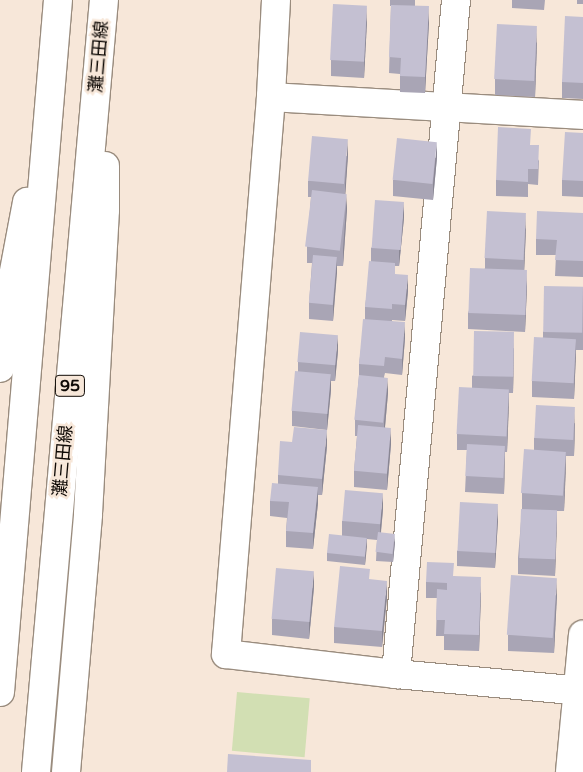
<!DOCTYPE html>
<html>
<head>
<meta charset="utf-8">
<style>
  body { margin:0 }
  #map { position:relative; width:583px; height:772px; overflow:hidden; background:#f7e7d9; font-family:"Varela Round","Noto Sans JP",sans-serif }
  div>[style] { position:absolute }
  [style*='--x'] { left:calc(var(--x)*1px); top:calc(var(--y)*1px); width:calc(var(--w)*1px); rotate:calc(var(--a)*1deg) }
  .green>* { inset:0; background:#d2dfb3; transform-origin:0 0 }
  .roads { filter:drop-shadow(1px 0 #9a8c7e) drop-shadow(-1px 0 #9a8c7e) drop-shadow(0 1px #9a8c7e) drop-shadow(0 -1px #9a8c7e) }
  .street>* { height:28px; margin:-14px; padding:0 14px; transform-origin:14px; border-radius:14px; background:#fff }
  .secondary>* { height:28px; margin:-14px; padding:0 14px; transform-origin:14px; border-radius:14px; background:#fff }
  .primary>* { height:28px; margin:-14px; padding:0 14px; transform-origin:14px; border-radius:14px; background:#fff }
  .wall>* { inset:0; background:#a9a5b5; transform-origin:0 0 }
  .shaded-wall>* { inset:0; background:#898693 }
  .building>* { inset:0; background:#c4c0d2; transform-origin:0 0 }
  span { translate:-50% -50%; white-space:nowrap; text-align:center; line-height:1.15; -webkit-text-stroke:5px #f7e7d9; paint-order:stroke }
  .shield-label span { padding:1px 4px; background:#f7e7d9; border:1px solid; border-radius:4px; -webkit-text-stroke-width:0 }
  .shield-label { font-size:16px; color:#0f0a06; font-weight:700 }
  .street-label { font-size:18px; color:#0f0a06 }
</style>
</head>
<body>
<div id="map">
  <div class="green">
    <div style="left:237px;top:692px;width:73px;height:59px;rotate:5deg"></div>
  </div>
  <div class="roads">
    <div class="street">
      <div style="--x:276;--y:0;--w:97;--a:93"></div>
      <div style="--x:271;--y:97;--w:559;--a:94.62"></div>
      <div style="--x:226;--y:654;--w:171;--a:6.7"></div>
      <div style="--x:456;--y:0;--w:677;--a:95.09"></div>
      <div style="--x:396;--y:674;--w:188;--a:5.2"></div>
      <div style="--x:271;--y:97;--w:313;--a:3.3"></div>
    </div>
    <div class="secondary">
      <div style="--x:570;--y:772;--w:138;--a:-84.6"></div>
    </div>
    <div class="primary">
      <div style="--x:0;--y:368;--w:60;--a:-83.3"></div>
      <div style="--x:7;--y:308;--w:108;--a:-79.3"></div>
      <div style="--x:0;--y:692;--w:694;--a:-85.21"></div>
      <div style="--x:36;--y:772;--w:775;--a:-84.97"></div>
      <div style="--x:66;--y:772;--w:259;--a:-85.1"></div>
      <div style="--x:88;--y:514;--w:304;--a:-86.8"></div>
      <div style="--x:105;--y:210;--w:44;--a:-90"></div>
    </div>
  </div>
  <div class="wall">
    <div style="clip-path:polygon(390px 0,415px 0,415px 6px,429px 22px,425px 93px,400px 92px,400px 74px,389px 73px,391px 6px,390px 6px)"></div>
    <div style="clip-path:polygon(512px 0,545px 0,544px 10px,512px 8px)"></div>
    <div style="left:577px;top:0;width:6px;height:4px"></div>
    <div style="clip-path:polygon(583px 17px,583px 99px,562px 98px,562px 82px)"></div>
    <div style="clip-path:polygon(367px 21px,364px 78px,331px 76px,331px 60px)"></div>
    <div style="clip-path:polygon(537px 42px,535px 97px,495px 95px,495px 79px)"></div>
    <div style="clip-path:polygon(583px 133px,583px 197px,562px 196px,562px 180px)"></div>
    <div style="clip-path:polygon(530px 145px,539px 161px,538px 185px,528px 184px,528px 197px,496px 196px,496px 180px)"></div>
    <div style="clip-path:polygon(348px 155px,345px 193px,347px 209px,343px 266px,337px 266px,333px 321px,309px 319px,309px 303px,312px 263px,307px 263px,307px 247px,311px 197px,308px 197px,308px 181px)"></div>
    <div style="clip-path:polygon(437px 157px,433px 200px,393px 196px,393px 180px)"></div>
    <div style="clip-path:polygon(583px 213px,583px 277px,555px 276px,556px 255px,536px 255px,536px 239px)"></div>
    <div style="clip-path:polygon(404px 218px,399px 266px,395px 266px,395px 274px,408px 291px,405px 321px,392px 320px,392px 321px,405px 338px,402px 375px,385px 373px,384px 377px,388px 393px,385px 427px,391px 444px,387px 490px,354px 487px,354px 471px,357px 436px,355px 436px,355px 420px,359px 375px,359px 364px,365px 319px,365px 307px,371px 261px,371px 248px)"></div>
    <div style="clip-path:polygon(526px 228px,524px 270px,527px 286px,525px 332px,468px 329px,468px 313px,485px 268px,485px 258px)"></div>
    <div style="clip-path:polygon(583px 287px,583px 350px,576px 350px,574px 399px,532px 397px,532px 381px,543px 337px,543px 332px)"></div>
    <div style="clip-path:polygon(514px 348px,513px 393px,509px 393px,507px 452px,505px 452px,504px 494px,465px 492px,467px 450px,457px 450px,457px 434px,472px 388px,472px 376px)"></div>
    <div style="clip-path:polygon(338px 351px,335px 381px,331px 381px,331px 390px,327px 430px,292px 426px,292px 411px,298px 371px,298px 362px)"></div>
    <div style="clip-path:polygon(575px 423px,574px 456px,566px 456px,564px 511px,557px 511px,555px 576px,518px 574px,518px 558px,522px 509px,522px 493px,534px 450px,534px 438px)"></div>
    <div style="clip-path:polygon(327px 446px,322px 495px,318px 495px,318px 503px,313px 549px,286px 547px,286px 531px,287px 518px,270px 516px,270px 501px,278px 484px,278px 475px)"></div>
    <div style="clip-path:polygon(383px 509px,381px 533px,395px 542px,393px 562px,376px 561px,377px 540px,367px 539px,365px 565px,327px 561px,327px 553px,342px 536px,342px 521px)"></div>
    <div style="clip-path:polygon(498px 520px,495px 568px,457px 566px,457px 551px)"></div>
    <div style="clip-path:polygon(454px 576px,481px 593px,479px 651px,444px 650px,444px 636px,436px 636px,437px 598px,426px 598px,426px 582px)"></div>
    <div style="clip-path:polygon(370px 580px,387px 597px,382px 647px,334px 643px,334px 627px)"></div>
    <div style="clip-path:polygon(314px 587px,309px 639px,272px 635px,272px 619px)"></div>
    <div style="clip-path:polygon(557px 594px,554px 653px,508px 651px,508px 635px)"></div>
  </div>
  <div class="shaded-wall">
    <div style="clip-path:polygon(367px 6px,367px 21px,364px 78px,364px 62px)"></div>
    <div style="clip-path:polygon(429px 6px,429px 22px,425px 93px,425px 77px)"></div>
    <div style="clip-path:polygon(537px 26px,537px 42px,535px 97px,535px 81px)"></div>
    <div style="clip-path:polygon(348px 139px,348px 155px,345px 200px,345px 184px)"></div>
    <div style="clip-path:polygon(437px 142px,437px 157px,433px 200px,433px 184px)"></div>
    <div style="clip-path:polygon(347px 194px,347px 209px,343px 266px,343px 250px)"></div>
    <div style="clip-path:polygon(404px 202px,404px 218px,399px 266px,399px 251px)"></div>
    <div style="clip-path:polygon(526px 213px,526px 228px,524px 276px,524px 260px)"></div>
    <div style="clip-path:polygon(337px 257px,337px 273px,333px 321px,333px 305px)"></div>
    <div style="clip-path:polygon(527px 270px,527px 286px,525px 332px,525px 316px)"></div>
    <div style="clip-path:polygon(408px 275px,408px 291px,405px 321px,405px 305px)"></div>
    <div style="clip-path:polygon(405px 322px,405px 338px,402px 375px,402px 359px)"></div>
    <div style="clip-path:polygon(514px 332px,514px 348px,513px 393px,513px 378px)"></div>
    <div style="clip-path:polygon(338px 335px,338px 351px,335px 381px,335px 365px)"></div>
    <div style="clip-path:polygon(576px 339px,576px 355px,574px 399px,574px 383px)"></div>
    <div style="clip-path:polygon(331px 374px,331px 390px,327px 430px,327px 414px)"></div>
    <div style="clip-path:polygon(388px 378px,388px 393px,384px 438px,384px 423px)"></div>
    <div style="clip-path:polygon(509px 390px,509px 405px,507px 452px,507px 436px)"></div>
    <div style="clip-path:polygon(575px 407px,575px 423px,574px 456px,574px 440px)"></div>
    <div style="clip-path:polygon(391px 428px,391px 444px,387px 490px,387px 474px)"></div>
    <div style="clip-path:polygon(327px 430px,327px 446px,322px 495px,322px 479px)"></div>
    <div style="clip-path:polygon(505px 446px,505px 461px,504px 494px,504px 478px)"></div>
    <div style="clip-path:polygon(566px 452px,566px 467px,564px 511px,564px 495px)"></div>
    <div style="clip-path:polygon(318px 487px,318px 503px,313px 549px,313px 533px)"></div>
    <div style="clip-path:polygon(383px 493px,383px 509px,380px 540px,380px 524px)"></div>
    <div style="clip-path:polygon(498px 504px,498px 520px,495px 568px,495px 553px)"></div>
    <div style="clip-path:polygon(557px 510px,557px 526px,555px 576px,555px 560px)"></div>
    <div style="clip-path:polygon(395px 534px,395px 542px,393px 562px,393px 554px)"></div>
    <div style="clip-path:polygon(367px 538px,367px 546px,365px 565px,365px 556px)"></div>
    <div style="clip-path:polygon(314px 571px,314px 587px,309px 639px,309px 623px)"></div>
    <div style="clip-path:polygon(481px 577px,481px 593px,479px 651px,479px 635px)"></div>
    <div style="clip-path:polygon(557px 578px,557px 594px,554px 653px,554px 637px)"></div>
    <div style="clip-path:polygon(387px 581px,387px 597px,382px 647px,382px 631px)"></div>
  </div>
  <div class="building">
    <div style="left:333px;top:4px;width:34px;height:56px;rotate:3deg"></div>
    <div style="clip-path:polygon(391px 5px,429px 6px,425px 77px,400px 76px,401px 58px,389px 57px)"></div>
    <div style="clip-path:polygon(565px 16px,583px 17px,583px 83px,562px 82px)"></div>
    <div style="left:497px;top:24px;width:40px;height:55px;rotate:3deg"></div>
    <div style="clip-path:polygon(498px 127px,531px 129px,530px 145px,539px 145px,538px 169px,528px 169px,528px 182px,496px 180px)"></div>
    <div style="clip-path:polygon(565px 132px,583px 133px,583px 181px,562px 180px)"></div>
    <div style="left:312px;top:136px;width:36px;height:45px;rotate:5deg"></div>
    <div style="left:397px;top:138px;width:40px;height:42px;rotate:6deg"></div>
    <div style="left:312px;top:190px;width:35px;height:57px;rotate:7deg"></div>
    <div style="left:375px;top:200px;width:29px;height:48px;rotate:4deg"></div>
    <div style="left:487px;top:211px;width:39px;height:47px;rotate:3deg"></div>
    <div style="clip-path:polygon(537px 211px,583px 213px,583px 261px,555px 260px,557px 240px,536px 239px)"></div>
    <div style="left:313px;top:255px;width:24px;height:48px;rotate:5deg"></div>
    <div style="clip-path:polygon(369px 261px,395px 263px,395px 274px,408px 275px,405px 305px,392px 304px,392px 309px,365px 307px)"></div>
    <div style="left:470px;top:268px;width:57px;height:45px;rotate:2deg"></div>
    <div style="left:544px;top:286px;width:39px;height:46px;rotate:1deg"></div>
    <div style="clip-path:polygon(363px 319px,405px 322px,402px 359px,385px 357px,384px 366px,359px 364px)"></div>
    <div style="left:474px;top:331px;width:40px;height:45px;rotate:1deg"></div>
    <div style="left:300px;top:332px;width:38px;height:30px;rotate:5deg"></div>
    <div style="left:534px;top:337px;width:42px;height:44px;rotate:3deg"></div>
    <div style="left:295px;top:371px;width:36px;height:40px;rotate:5deg"></div>
    <div style="left:359px;top:375px;width:29px;height:45px;rotate:6deg"></div>
    <div style="left:459px;top:387px;width:50px;height:47px;rotate:3deg"></div>
    <div style="left:536px;top:405px;width:39px;height:33px;rotate:3deg"></div>
    <div style="left:358px;top:425px;width:33px;height:46px;rotate:5deg"></div>
    <div style="clip-path:polygon(294px 427px,327px 430px,322px 479px,278px 475px,280px 441px,292px 442px)"></div>
    <div style="left:467px;top:444px;width:38px;height:32px;rotate:3deg"></div>
    <div style="left:524px;top:449px;width:42px;height:44px;rotate:4deg"></div>
    <div style="clip-path:polygon(272px 483px,318px 487px,313px 533px,286px 531px,289px 502px,270px 501px)"></div>
    <div style="left:345px;top:490px;width:38px;height:31px;rotate:5deg"></div>
    <div style="left:460px;top:502px;width:38px;height:49px;rotate:3deg"></div>
    <div style="left:521px;top:509px;width:36px;height:49px;rotate:2deg"></div>
    <div style="left:378px;top:532px;width:17px;height:20px;rotate:7deg"></div>
    <div style="left:329px;top:534px;width:38px;height:19px;rotate:6deg"></div>
    <div style="clip-path:polygon(427px 562px,454px 563px,453px 576px,481px 577px,479px 635px,444px 634px,445px 620px,436px 620px,437px 589px,447px 590px,447px 583px,426px 582px)"></div>
    <div style="clip-path:polygon(340px 566px,370px 569px,369px 579px,387px 581px,382px 631px,334px 627px)"></div>
    <div style="left:276px;top:568px;width:38px;height:51px;rotate:5deg"></div>
    <div style="left:511px;top:575px;width:46px;height:60px;rotate:4deg"></div>
    <div style="clip-path:polygon(228px 754px,311px 760px,311px 772px,227px 772px)"></div>
  </div>
  <div class="shield-label">
    <span style="left:70px;top:386px">95</span>
  </div>
  <div class="street-label">
    <span style="left:99px;top:57px;rotate:-85deg">灘三田線</span>
    <span style="left:63px;top:461px;rotate:-85deg">灘三田線</span>
  </div>
</div>
</body>
</html>
